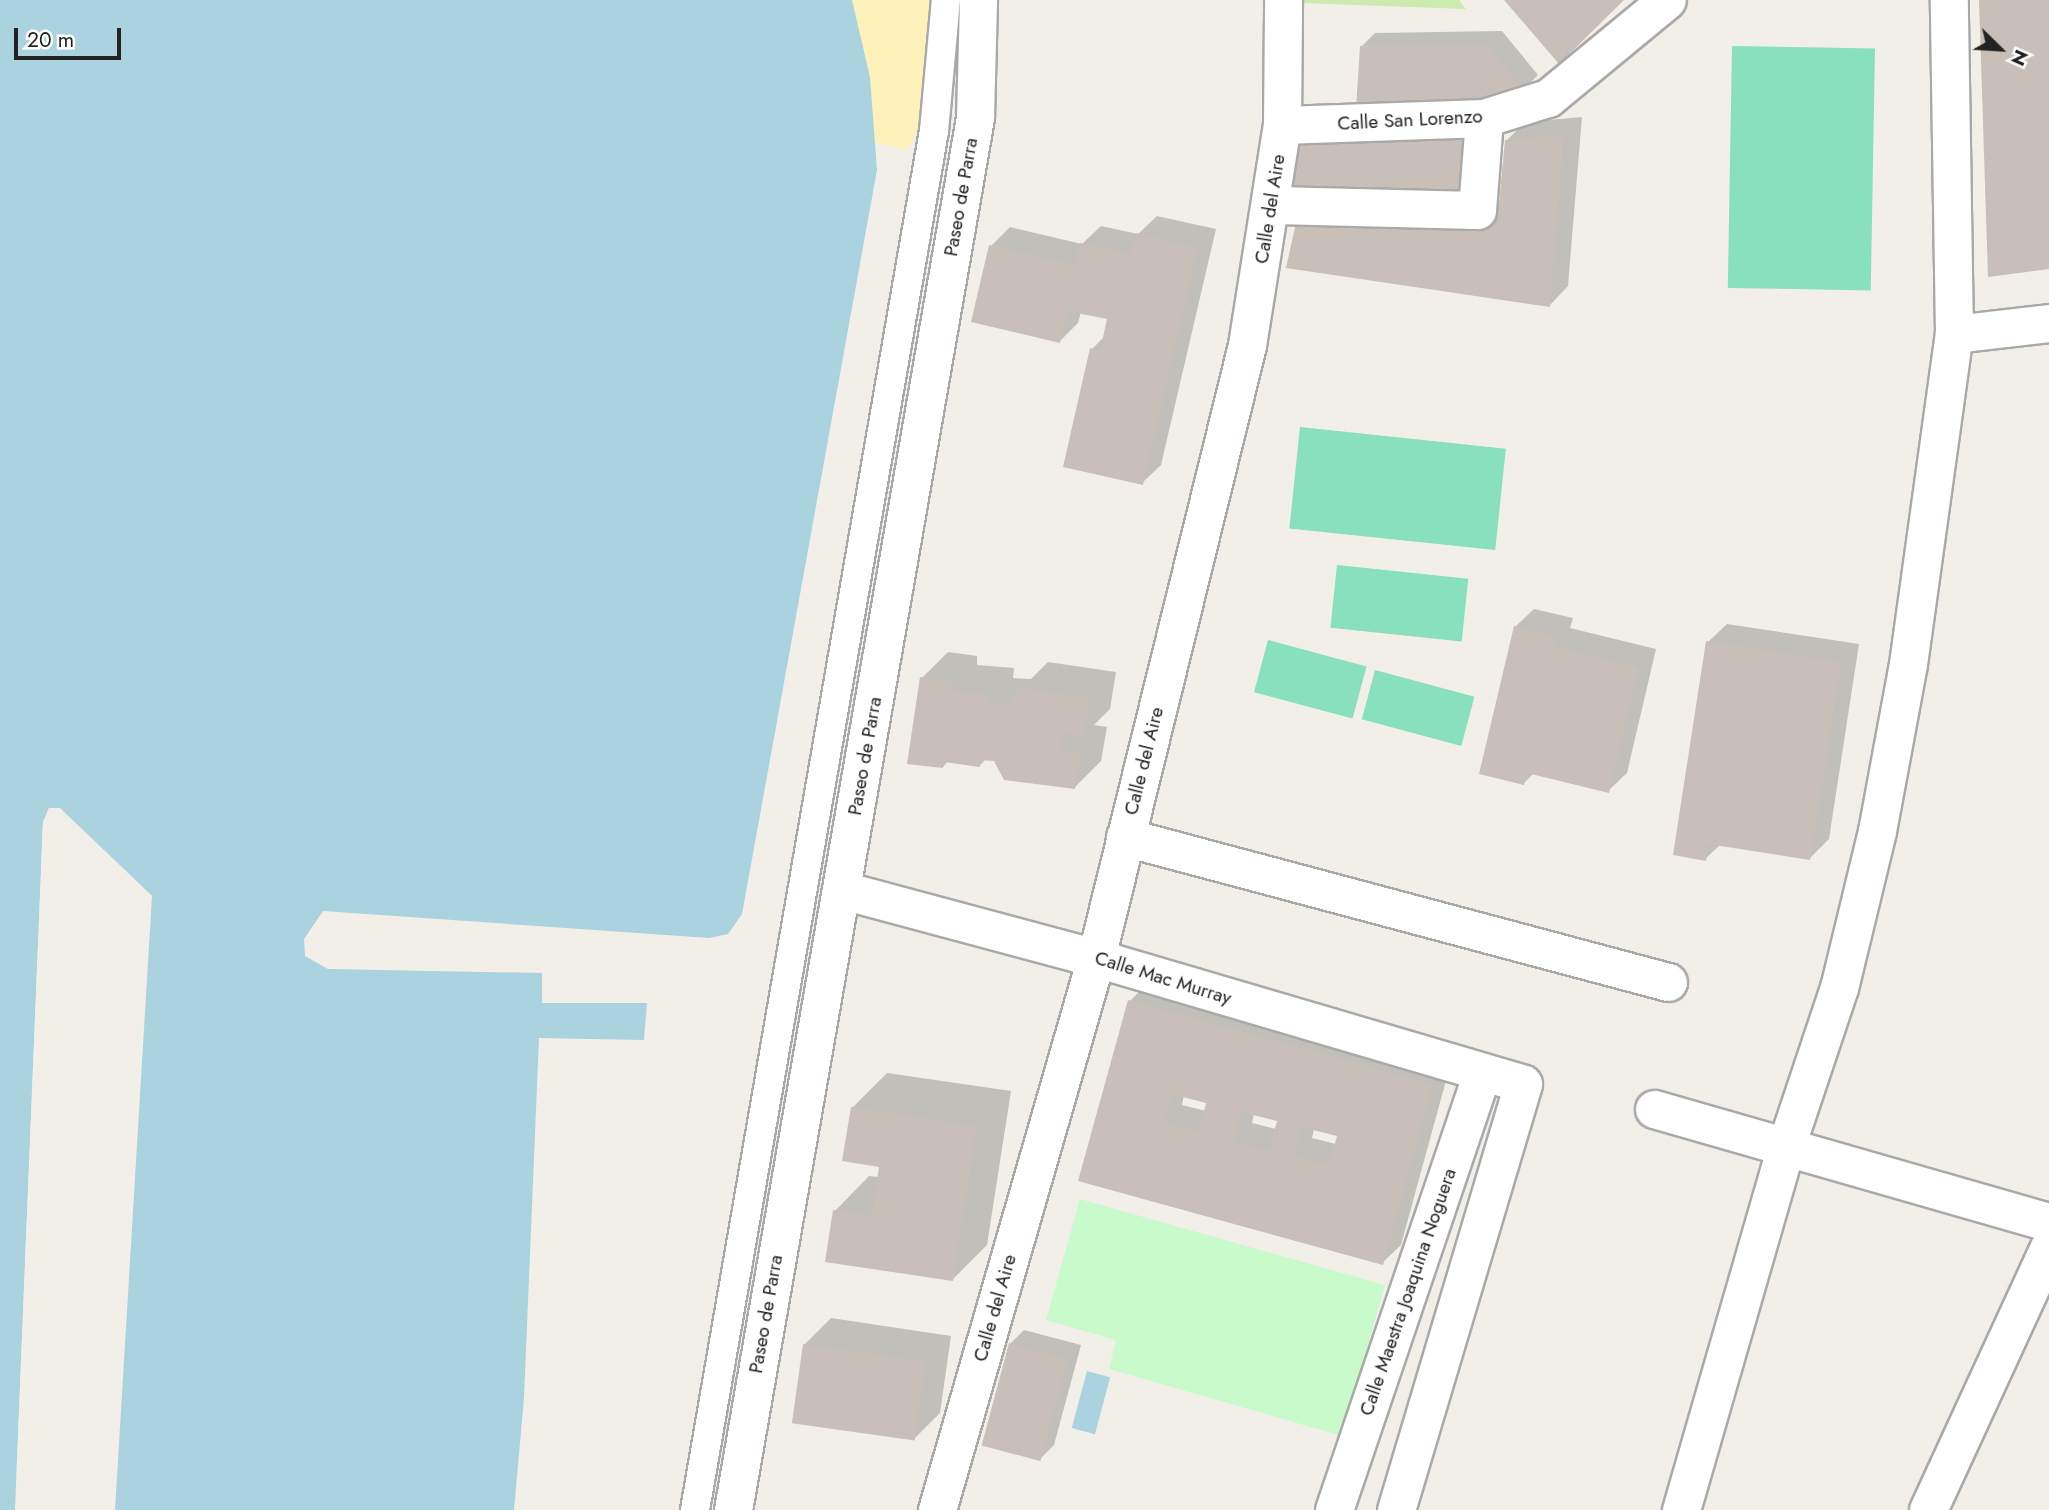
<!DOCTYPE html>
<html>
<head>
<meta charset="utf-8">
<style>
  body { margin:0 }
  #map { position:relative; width:2049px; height:1510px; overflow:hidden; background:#f2efe9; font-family:Jost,sans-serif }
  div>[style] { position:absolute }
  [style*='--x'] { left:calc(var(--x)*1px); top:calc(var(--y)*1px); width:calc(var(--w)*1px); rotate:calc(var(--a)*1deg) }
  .grass>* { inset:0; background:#cdebb0 }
  .sand>* { inset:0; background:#fff1ba }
  .park>* { inset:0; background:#c8facc }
  .pitch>* { inset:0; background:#88e0be; transform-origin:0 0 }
  .water>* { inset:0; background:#aad3df; transform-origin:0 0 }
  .pier>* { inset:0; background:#f2efe9 }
  .shadow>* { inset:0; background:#0003 }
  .building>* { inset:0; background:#c7bfb8; transform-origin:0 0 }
  .roads { filter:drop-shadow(2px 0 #a9a9a9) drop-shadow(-2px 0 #a9a9a9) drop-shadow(0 2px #a9a9a9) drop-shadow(0 -2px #a9a9a9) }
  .pedestrian>* { height:28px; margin:-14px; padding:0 14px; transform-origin:14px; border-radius:14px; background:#fff }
  .minor>* { height:37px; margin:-18.5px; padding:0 18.5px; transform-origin:18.5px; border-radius:18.5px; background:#fff }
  span { translate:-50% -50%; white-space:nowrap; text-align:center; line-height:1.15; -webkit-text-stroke:6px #fff; paint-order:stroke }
  .street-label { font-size:19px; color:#222 }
  .north { position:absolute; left:1965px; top:14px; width:70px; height:70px; -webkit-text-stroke:5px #fff; paint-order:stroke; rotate:114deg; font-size:19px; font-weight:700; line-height:28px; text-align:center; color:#222 }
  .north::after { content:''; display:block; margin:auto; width:24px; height:32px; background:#222; clip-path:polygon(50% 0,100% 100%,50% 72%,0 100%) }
  .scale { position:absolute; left:14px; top:28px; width:107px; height:32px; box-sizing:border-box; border:4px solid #222; border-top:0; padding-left:9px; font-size:21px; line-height:24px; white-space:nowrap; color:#222; -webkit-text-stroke:5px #fff; paint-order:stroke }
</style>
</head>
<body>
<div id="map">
  <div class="grass">
    <div style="clip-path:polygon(1300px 0,1459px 0,1466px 9px,1300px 3px)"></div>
  </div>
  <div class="sand">
    <div style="clip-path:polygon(852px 0,932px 0,933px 53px,920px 125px,907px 150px,875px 142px,870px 77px)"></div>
  </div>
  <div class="park">
    <div style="clip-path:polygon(1080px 1199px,1385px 1285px,1342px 1436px,1109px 1369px,1116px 1340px,1046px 1320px)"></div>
  </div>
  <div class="pitch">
    <div style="left:1732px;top:46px;width:143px;height:242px;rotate:1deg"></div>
    <div style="left:1300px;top:427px;width:207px;height:102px;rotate:6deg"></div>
    <div style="left:1337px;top:565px;width:132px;height:63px;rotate:6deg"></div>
    <div style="left:1268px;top:640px;width:102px;height:54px;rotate:15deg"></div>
    <div style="left:1375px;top:670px;width:103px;height:51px;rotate:15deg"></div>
  </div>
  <div class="water">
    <div style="clip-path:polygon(0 0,852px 0,870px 77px,877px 170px,742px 914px,728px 934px,709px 938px,323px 911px,304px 939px,305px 956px,328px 969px,542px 973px,542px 1003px,647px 1003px,644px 1040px,539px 1038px,524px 1398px,514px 1510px,115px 1510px,152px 896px,60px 808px,49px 808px,43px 822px,15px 1510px,0 1510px)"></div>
    <div style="left:1087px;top:1371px;width:24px;height:59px;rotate:15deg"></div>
  </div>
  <div class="pier">
    <div style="clip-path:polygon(49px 808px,59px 808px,152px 896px,147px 919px,148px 898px,58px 812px,51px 811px,47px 823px,15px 1510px,43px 822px)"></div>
  </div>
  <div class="shadow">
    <div style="clip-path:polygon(1502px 31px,1538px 75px,1524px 89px,1361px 47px,1375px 33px)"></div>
    <div style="clip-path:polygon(1582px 117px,1568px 286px,1550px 305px,1318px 201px,1500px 206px,1506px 141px,1525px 122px)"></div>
    <div style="clip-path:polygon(1157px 216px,1216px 229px,1161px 465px,1142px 483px,1092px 349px,1105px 336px,1109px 318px,1081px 312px,1078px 323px,1060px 341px,991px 246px,1010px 227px,1082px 244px,1101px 226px,1138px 234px)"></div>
    <div style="clip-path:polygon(1534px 609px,1573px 618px,1570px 628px,1656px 649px,1627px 773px,1608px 791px,1534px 773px,1524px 783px,1515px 627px)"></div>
    <div style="clip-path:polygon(1727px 624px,1859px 644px,1829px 839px,1810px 858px,1721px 844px,1705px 859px,1708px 642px)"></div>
    <div style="clip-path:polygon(948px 652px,977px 656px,977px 665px,1014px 668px,1013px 678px,1031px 679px,1048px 662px,1116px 672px,1110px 709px,1094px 725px,1107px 727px,1101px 761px,1074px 788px,995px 759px,986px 759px,980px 765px,948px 761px,943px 767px,922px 678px)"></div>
    <div style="clip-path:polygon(evenodd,1149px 982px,1450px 1066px,1401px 1245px,1382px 1263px,1080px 1180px,1130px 1001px,1149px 982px,1184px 1095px,1208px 1102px,1206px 1111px,1182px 1105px,1184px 1095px,1149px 982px,1254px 1114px,1279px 1120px,1276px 1129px,1252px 1123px,1254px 1114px,1149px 982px,1314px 1129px,1339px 1135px,1336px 1144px,1312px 1138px,1314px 1129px)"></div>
    <div style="clip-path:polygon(887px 1073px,1011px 1091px,987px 1245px,953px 1279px,835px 1211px,869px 1176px,879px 1177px,881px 1165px,852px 1108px)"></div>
    <div style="clip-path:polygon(831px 1318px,951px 1336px,940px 1413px,914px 1439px,804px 1345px)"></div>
    <div style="clip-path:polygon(1024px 1330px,1081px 1345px,1054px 1445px,1040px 1459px,1010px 1344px)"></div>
  </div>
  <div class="building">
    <div style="clip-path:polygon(1504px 0,1624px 0,1559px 64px)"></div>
    <div style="clip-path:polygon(1979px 0,2049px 0,2049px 269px,1988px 277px)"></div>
    <div style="clip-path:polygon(1487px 44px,1525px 91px,1473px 107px,1356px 109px,1360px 46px)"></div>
    <div style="clip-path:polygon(1466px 135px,1462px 198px,1293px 192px,1297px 140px)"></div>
    <div style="clip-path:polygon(1564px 135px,1550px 307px,1286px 268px,1297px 218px,1497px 225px,1505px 140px)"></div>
    <div style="clip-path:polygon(1136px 233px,1198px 248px,1143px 485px,1063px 467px,1090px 348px,1100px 351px,1107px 319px,1067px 311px,1060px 343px,971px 322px,989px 245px,1075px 265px,1080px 243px,1131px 255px)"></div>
    <div style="clip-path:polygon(1514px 626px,1555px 637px,1553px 647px,1639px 667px,1609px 793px,1527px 773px,1524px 785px,1479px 774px)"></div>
    <div style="clip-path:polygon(1706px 641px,1842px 662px,1810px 860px,1708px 844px,1706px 861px,1673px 855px)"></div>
    <div style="clip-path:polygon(920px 677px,951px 682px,951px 691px,989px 694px,988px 704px,1008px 704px,1020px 687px,1090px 698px,1084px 737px,1062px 733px,1060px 750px,1081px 753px,1075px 789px,1004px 780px,994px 761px,981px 760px,980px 767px,944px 762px,943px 768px,907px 764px)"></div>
    <div style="clip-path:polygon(evenodd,1128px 1000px,1433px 1084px,1383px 1265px,1078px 1181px,1128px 1000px,1171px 1094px,1206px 1103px,1199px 1132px,1164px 1123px,1171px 1094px,1128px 1000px,1241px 1112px,1277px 1121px,1269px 1150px,1234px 1142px,1241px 1112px,1128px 1000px,1301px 1127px,1337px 1136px,1329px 1165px,1294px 1156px,1301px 1127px)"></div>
    <div style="clip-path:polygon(851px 1107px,977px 1126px,953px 1281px,825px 1262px,833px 1210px,872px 1215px,879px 1167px,842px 1161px)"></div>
    <div style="left:1009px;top:1343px;width:61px;height:106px;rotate:15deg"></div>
    <div style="left:803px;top:1344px;width:124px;height:80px;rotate:8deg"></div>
  </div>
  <div class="roads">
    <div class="pedestrian">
      <div style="--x:695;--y:1510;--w:1400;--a:-80.17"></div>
      <div style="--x:934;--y:131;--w:132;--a:-84.8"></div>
    </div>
    <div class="minor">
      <div style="--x:1282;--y:125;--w:202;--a:-2"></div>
      <div style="--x:1484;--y:118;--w:67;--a:-17.4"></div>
      <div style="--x:1548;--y:98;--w:154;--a:-39.5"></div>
      <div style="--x:1273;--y:205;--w:204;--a:1.4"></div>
      <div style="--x:1477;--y:210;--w:92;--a:-85.6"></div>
      <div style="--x:1954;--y:334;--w:96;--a:-6.6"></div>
      <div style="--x:1125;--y:837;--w:562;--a:14.95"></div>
      <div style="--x:842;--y:890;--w:263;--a:15"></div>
      <div style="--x:1096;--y:958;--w:445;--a:16.4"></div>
      <div style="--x:1523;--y:1084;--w:445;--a:106.6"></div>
      <div style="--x:1654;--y:1109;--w:411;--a:16"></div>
      <div style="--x:733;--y:1510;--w:1414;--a:-80.14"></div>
      <div style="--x:975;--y:117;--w:117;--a:-88.5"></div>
      <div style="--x:937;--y:1510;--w:574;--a:-73.93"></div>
      <div style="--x:1096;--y:958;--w:631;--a:-76.16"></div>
      <div style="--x:1247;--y:345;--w:223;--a:-81"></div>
      <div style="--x:1282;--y:125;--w:125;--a:-89.5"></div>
      <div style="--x:1334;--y:1510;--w:461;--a:-71.3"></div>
      <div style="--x:1681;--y:1510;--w:376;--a:-73.9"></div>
      <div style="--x:1785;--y:1149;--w:170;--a:-71.5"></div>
      <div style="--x:1839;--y:988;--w:162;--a:-76.4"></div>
      <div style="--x:1877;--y:831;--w:170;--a:-79.5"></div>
      <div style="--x:1908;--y:664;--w:333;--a:-82.1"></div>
      <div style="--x:1954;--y:334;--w:334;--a:-90.9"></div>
      <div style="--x:1928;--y:1510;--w:289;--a:-65.3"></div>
    </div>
  </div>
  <div class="street-label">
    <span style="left:1410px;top:120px;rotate:-3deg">Calle San Lorenzo</span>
    <span style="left:961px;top:197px;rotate:-80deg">Paseo de Parra</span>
    <span style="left:1270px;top:209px;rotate:-81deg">Calle del Aire</span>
    <span style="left:865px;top:756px;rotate:-80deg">Paseo de Parra</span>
    <span style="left:1144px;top:761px;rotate:-76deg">Calle del Aire</span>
    <span style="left:1163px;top:978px;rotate:17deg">Calle Mac Murray</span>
    <span style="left:1408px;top:1292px;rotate:-71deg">Calle Maestra Joaquina Noguera</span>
    <span style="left:995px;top:1308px;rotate:-74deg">Calle del Aire</span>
    <span style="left:766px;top:1314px;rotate:-80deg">Paseo de Parra</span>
  </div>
  <div class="north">N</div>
  <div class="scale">20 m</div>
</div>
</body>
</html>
